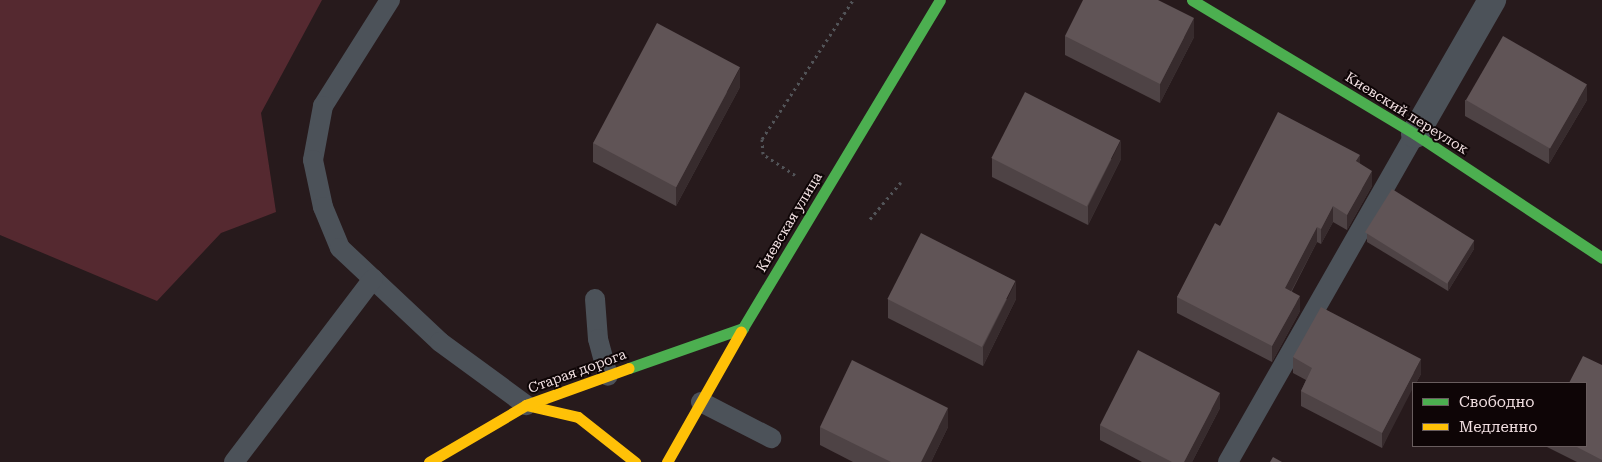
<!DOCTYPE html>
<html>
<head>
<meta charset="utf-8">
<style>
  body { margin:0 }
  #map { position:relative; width:1602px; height:462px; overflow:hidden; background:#271a1c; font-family:"Roboto Serif",serif }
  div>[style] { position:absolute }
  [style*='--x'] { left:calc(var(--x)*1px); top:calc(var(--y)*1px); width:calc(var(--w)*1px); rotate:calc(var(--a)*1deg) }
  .green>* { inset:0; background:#552930 }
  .path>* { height:3px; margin-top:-1.5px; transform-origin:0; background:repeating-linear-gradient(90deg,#525458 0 2.5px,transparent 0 6.5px) }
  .lane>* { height:20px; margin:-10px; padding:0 10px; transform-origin:10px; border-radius:10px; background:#4c5259 }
  .street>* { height:28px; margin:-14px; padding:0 14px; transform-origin:14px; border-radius:14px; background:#4c5259 }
  .fast>* { height:11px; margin:-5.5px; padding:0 5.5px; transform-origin:5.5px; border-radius:5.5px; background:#4caf50 }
  .slow>* { height:11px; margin:-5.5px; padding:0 5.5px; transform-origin:5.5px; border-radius:5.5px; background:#ffc107 }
  .wall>* { inset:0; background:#4e4345 }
  .shaded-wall>* { inset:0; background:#372b2d }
  .building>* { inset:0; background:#605456; transform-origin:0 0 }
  span { translate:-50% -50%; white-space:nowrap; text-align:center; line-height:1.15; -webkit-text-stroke:4px #0e0506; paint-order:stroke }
  .street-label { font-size:14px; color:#f2e0e2 }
  .legend { position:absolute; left:1412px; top:382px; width:175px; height:65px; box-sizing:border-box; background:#0e0506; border:1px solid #695d5e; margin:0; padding:6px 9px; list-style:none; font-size:15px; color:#f2e0e2 }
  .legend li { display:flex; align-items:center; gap:10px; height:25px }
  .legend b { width:25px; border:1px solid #695d5e }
</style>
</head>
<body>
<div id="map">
  <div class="green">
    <div style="clip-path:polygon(0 0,322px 0,261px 113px,276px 212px,221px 233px,157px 301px,0 235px)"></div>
  </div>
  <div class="path">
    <div style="--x:795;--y:175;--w:38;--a:-147"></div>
    <div style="--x:763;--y:154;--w:15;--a:-94"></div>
    <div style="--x:762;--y:139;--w:166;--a:-56.8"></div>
    <div style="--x:870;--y:219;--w:48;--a:-50"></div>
  </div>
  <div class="lane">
    <div style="--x:390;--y:0;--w:125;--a:122.3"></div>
    <div style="--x:323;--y:106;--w:55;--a:100.5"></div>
    <div style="--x:313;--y:160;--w:48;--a:78"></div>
    <div style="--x:323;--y:207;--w:44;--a:67.5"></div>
    <div style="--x:340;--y:248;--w:137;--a:43.2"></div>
    <div style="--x:440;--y:342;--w:107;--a:36.2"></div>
    <div style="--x:595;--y:299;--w:40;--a:85.7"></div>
    <div style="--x:598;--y:339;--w:38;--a:75"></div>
    <div style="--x:701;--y:402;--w:79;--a:27.2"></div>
    <div style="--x:234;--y:462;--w:230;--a:-52.8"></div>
    <div style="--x:1228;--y:462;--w:378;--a:-60.3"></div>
  </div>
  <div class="street">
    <div style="--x:1415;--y:134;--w:155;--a:-60.1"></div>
  </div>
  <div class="fast">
    <div style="--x:1192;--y:0;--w:260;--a:31"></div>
    <div style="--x:1415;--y:134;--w:224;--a:33.5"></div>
    <div style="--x:741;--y:331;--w:386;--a:-59"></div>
    <div style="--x:629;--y:368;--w:121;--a:-19.3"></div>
  </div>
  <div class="slow">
    <div style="--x:526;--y:405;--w:53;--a:13"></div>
    <div style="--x:578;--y:417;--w:73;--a:38.3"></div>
    <div style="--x:429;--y:462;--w:113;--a:-30.4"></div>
    <div style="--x:526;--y:405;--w:109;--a:-19.8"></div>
    <div style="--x:667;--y:462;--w:150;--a:-60.5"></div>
  </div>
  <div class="wall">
    <div style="clip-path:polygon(1065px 36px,1194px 37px,1160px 103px,1065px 55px)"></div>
    <div style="clip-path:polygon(740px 87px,676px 206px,593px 162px,593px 143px)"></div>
    <div style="clip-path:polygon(1465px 100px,1587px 100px,1549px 164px,1465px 116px)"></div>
    <div style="clip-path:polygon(992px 158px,1121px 159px,1088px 225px,992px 177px)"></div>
    <div style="clip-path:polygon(1372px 186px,1347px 230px,1333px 222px,1321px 244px,1317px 242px,1292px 291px,1300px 311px,1272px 362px,1177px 313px,1177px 297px,1220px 226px)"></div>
    <div style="clip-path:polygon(1367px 233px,1474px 249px,1448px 291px,1367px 242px)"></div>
    <div style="clip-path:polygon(888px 299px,1016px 299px,983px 366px,888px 318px)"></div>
    <div style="clip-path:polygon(1293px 357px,1421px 374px,1416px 383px,1413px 383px,1382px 448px,1301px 406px,1301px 391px,1306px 380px,1293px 373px)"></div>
    <div style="clip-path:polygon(1602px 365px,1602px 462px,1577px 462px,1545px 446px,1586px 446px)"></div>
    <div style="clip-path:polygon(1220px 408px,1192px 462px,1142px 462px,1100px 440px,1100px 425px)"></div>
    <div style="clip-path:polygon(820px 427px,948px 427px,931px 462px,853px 462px,820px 445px)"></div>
  </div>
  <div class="shaded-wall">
    <div style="clip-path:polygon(1194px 18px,1194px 37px,1160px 103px,1160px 84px)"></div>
    <div style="clip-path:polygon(740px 68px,740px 87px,676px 206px,676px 187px)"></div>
    <div style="clip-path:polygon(1587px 85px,1587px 100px,1549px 164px,1549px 149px)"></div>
    <div style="clip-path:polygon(1121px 140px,1121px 159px,1088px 225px,1088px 206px)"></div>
    <div style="clip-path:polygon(1360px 155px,1360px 170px,1356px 161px)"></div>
    <div style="clip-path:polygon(1372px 171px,1372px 186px,1347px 230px,1347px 215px)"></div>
    <div style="clip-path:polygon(1333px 206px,1333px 222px,1321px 244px,1321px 229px)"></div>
    <div style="clip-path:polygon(1317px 227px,1317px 242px,1285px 303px,1285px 288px)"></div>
    <div style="clip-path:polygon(1474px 240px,1474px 249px,1448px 291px,1448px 282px)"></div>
    <div style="clip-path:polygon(1016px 281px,1016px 299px,983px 366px,983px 347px)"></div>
    <div style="clip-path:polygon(1300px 296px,1300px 311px,1272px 362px,1272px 346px)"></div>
    <div style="clip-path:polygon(1421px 359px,1421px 374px,1416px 383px,1413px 383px,1413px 388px,1382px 448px,1382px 433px)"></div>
    <div style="clip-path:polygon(1220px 393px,1220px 408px,1192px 462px,1184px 462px)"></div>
    <div style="clip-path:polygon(948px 408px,948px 427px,931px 462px,921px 462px)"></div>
  </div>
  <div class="building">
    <div style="clip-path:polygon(1083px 0,1158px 0,1194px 18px,1160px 84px,1065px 36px)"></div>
    <div style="left:657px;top:23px;width:94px;height:136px;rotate:28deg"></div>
    <div style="left:1503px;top:36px;width:97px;height:74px;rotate:30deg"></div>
    <div style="left:1025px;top:92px;width:107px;height:74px;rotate:27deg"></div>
    <div style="clip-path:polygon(1278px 112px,1360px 155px,1356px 161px,1372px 171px,1347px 215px,1333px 206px,1321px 229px,1317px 227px,1285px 288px,1300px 296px,1272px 346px,1177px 297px,1215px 223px,1220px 226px)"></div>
    <div style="left:1392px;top:189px;width:97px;height:51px;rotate:32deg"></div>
    <div style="left:921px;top:233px;width:106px;height:74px;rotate:27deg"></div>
    <div style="clip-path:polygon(1321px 307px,1421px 359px,1382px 433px,1301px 391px,1312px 368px,1293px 357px)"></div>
    <div style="clip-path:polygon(1138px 350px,1220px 393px,1184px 462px,1172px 462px,1100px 425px)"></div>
    <div style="clip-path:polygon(1583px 356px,1602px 365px,1602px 460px,1575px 446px,1586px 446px,1586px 383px,1569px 383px)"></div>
    <div style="clip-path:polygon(852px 360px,948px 408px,921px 462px,891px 462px,820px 427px)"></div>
    <div style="clip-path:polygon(1273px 457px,1282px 462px,1270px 462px)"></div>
  </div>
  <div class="street-label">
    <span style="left:1407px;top:113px;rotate:32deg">Киевский переулок</span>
    <span style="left:789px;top:222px;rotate:-59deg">Киевская улица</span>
    <span style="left:577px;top:371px;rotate:-20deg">Старая дорога</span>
  </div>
  <ul class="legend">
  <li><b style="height:6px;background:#4caf50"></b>Свободно</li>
  <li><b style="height:6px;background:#ffc107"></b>Медленно</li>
  </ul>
</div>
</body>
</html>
